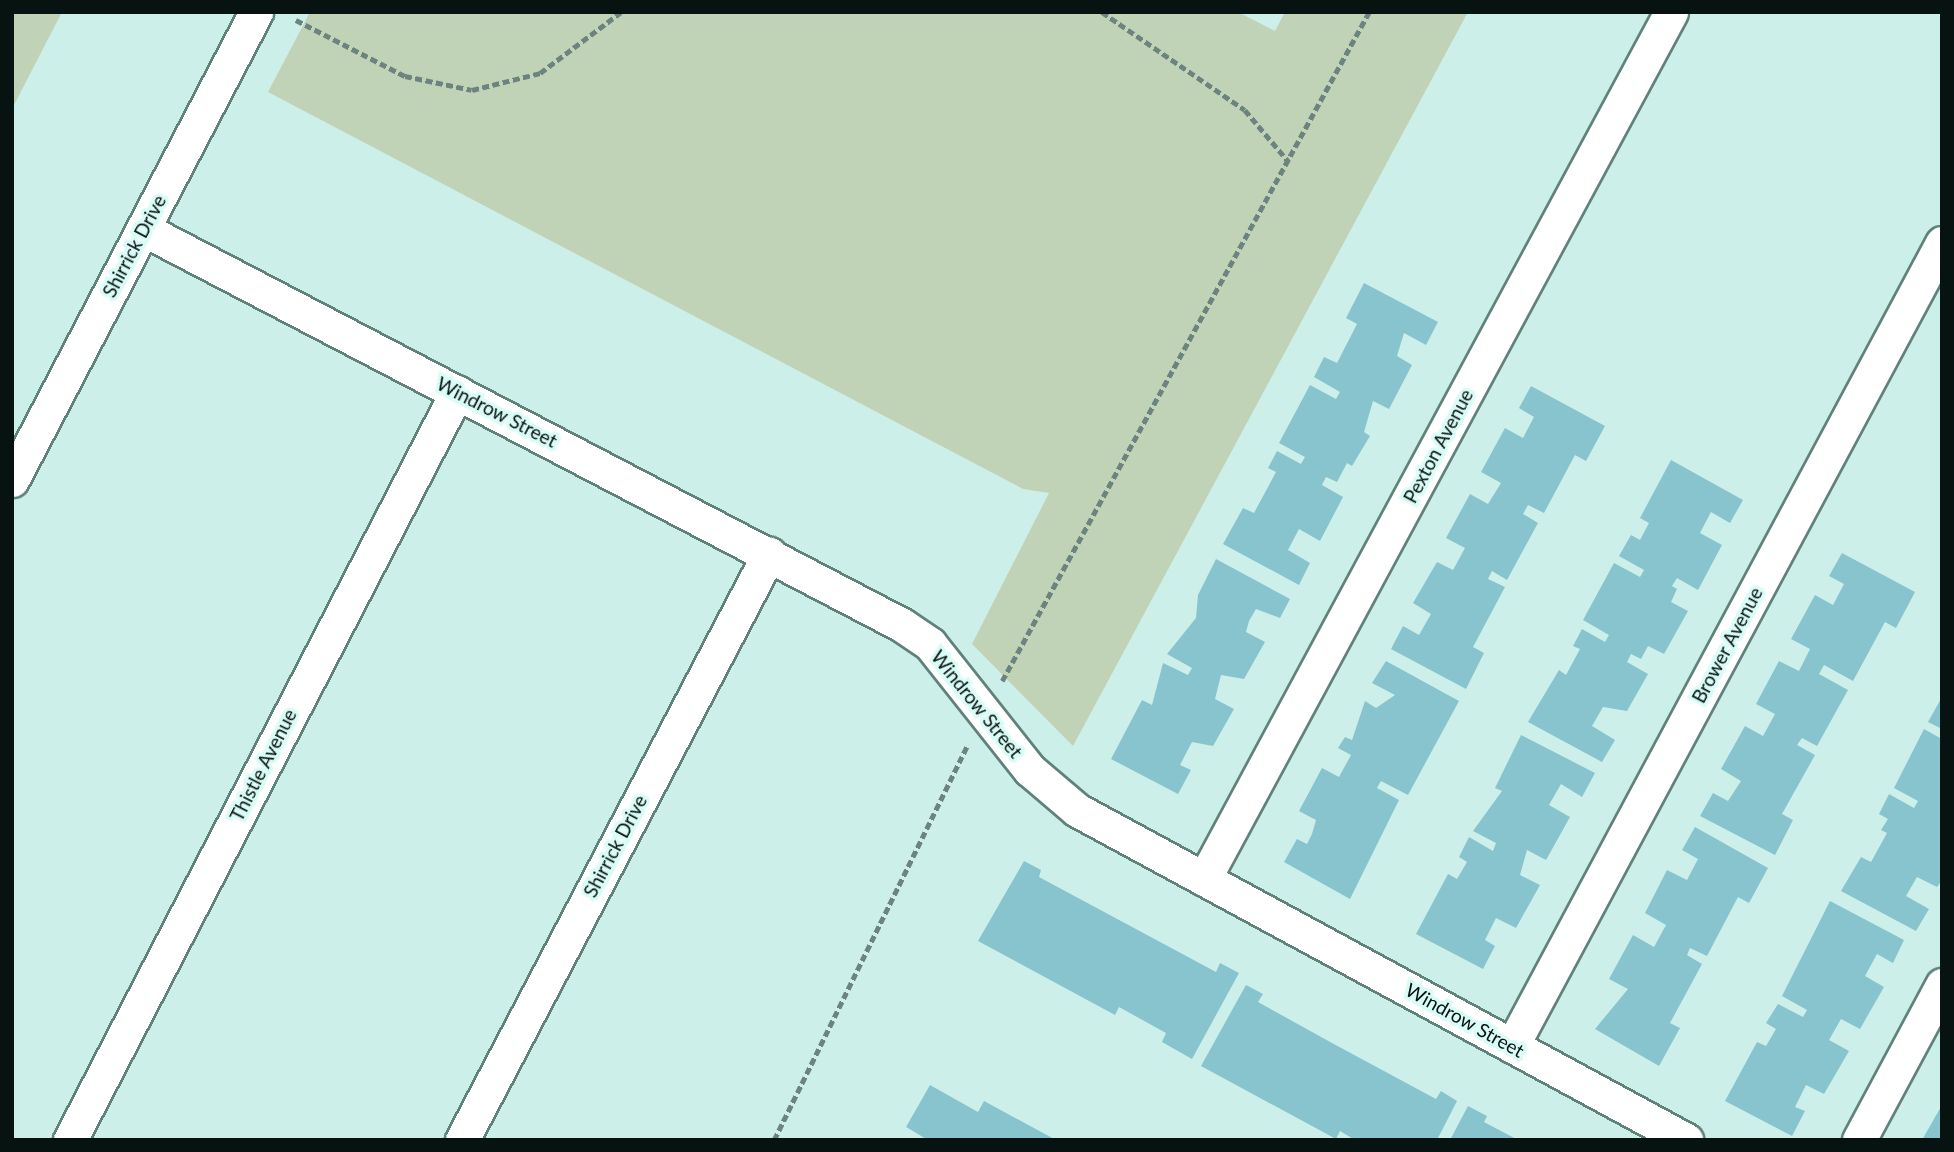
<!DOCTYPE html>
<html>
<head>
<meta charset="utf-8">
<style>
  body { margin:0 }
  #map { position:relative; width:1954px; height:1152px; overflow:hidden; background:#cdefe9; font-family:Lato,sans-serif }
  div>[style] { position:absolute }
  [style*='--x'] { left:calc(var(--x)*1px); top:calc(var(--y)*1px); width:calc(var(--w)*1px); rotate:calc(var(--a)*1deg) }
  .green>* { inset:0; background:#c1d3b6 }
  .building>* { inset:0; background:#87c4ce }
  .path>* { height:4.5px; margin-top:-2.25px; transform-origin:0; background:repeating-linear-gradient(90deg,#6c837f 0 7px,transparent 0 10.5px) }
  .roads { filter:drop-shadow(2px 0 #61817b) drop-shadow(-2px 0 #61817b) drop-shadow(0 2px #61817b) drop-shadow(0 -2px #61817b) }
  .minor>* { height:33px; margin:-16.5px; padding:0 16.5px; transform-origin:16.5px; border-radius:16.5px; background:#fff }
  span { translate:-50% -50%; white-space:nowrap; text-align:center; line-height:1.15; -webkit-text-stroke:7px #dafcf6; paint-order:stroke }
  .street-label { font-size:19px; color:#071311 }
  .frame { position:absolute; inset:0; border:14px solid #071311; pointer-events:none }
</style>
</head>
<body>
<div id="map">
  <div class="green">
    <div style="clip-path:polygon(12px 12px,62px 12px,12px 109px)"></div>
    <div style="clip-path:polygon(310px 12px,1238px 12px,1275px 31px,1285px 12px,1468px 12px,1073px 746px,972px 644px,1049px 493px,1023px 489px,268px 92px)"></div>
  </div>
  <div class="building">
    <div style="clip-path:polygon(1364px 283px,1438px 322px,1426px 345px,1404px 333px,1397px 356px,1412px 365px,1389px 409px,1373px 401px,1364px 432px,1370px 436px,1352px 466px,1347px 463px,1337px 482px,1326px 477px,1322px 485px,1343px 497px,1320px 541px,1299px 529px,1288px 550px,1310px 563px,1299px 585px,1223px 544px,1243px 508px,1254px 513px,1276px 472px,1268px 468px,1277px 451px,1301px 464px,1305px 457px,1279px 443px,1310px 385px,1336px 399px,1340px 392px,1314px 377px,1324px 357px,1337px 363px,1357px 324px,1346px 318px)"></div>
    <div style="clip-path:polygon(1531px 386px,1605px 426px,1586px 461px,1575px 455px,1544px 513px,1528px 505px,1523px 514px,1538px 523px,1507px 580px,1492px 571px,1488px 579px,1505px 587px,1473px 647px,1484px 653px,1466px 689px,1391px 649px,1403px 626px,1419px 635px,1431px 614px,1413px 603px,1437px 562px,1453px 570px,1465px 548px,1446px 538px,1470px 494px,1488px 504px,1501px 483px,1481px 472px,1505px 428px,1523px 438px,1534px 417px,1519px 408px)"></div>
    <div style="clip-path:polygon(1671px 460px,1743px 500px,1730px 523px,1711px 512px,1700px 533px,1722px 545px,1698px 590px,1677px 578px,1672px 586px,1677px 589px,1671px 602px,1688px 611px,1664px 654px,1648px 646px,1641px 659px,1631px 654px,1627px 662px,1648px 674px,1627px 711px,1603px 707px,1592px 726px,1615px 740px,1602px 762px,1528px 722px,1559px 670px,1566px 675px,1580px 649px,1573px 646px,1582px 629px,1605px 642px,1609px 635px,1583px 620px,1614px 563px,1640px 577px,1644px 570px,1619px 556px,1631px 535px,1640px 540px,1649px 523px,1640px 518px)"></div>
    <div style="clip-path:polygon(1842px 553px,1915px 592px,1896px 628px,1885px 622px,1853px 681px,1824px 665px,1819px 674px,1848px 690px,1817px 746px,1802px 738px,1797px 745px,1815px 755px,1782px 814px,1793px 820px,1775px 855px,1700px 816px,1713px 793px,1728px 801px,1741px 781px,1721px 769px,1745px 726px,1763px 736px,1775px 714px,1756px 704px,1779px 661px,1799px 671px,1810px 649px,1791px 639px,1815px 595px,1833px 605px,1844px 584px,1829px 576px)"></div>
    <div style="clip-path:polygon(1216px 559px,1290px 599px,1280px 618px,1256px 609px,1249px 621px,1246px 632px,1265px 642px,1244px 679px,1221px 675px,1215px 699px,1234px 709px,1213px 746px,1192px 742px,1180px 765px,1191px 770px,1178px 794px,1111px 759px,1142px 700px,1152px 705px,1163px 663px,1188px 675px,1192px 668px,1167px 654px,1196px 618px,1198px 595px)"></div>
    <div style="clip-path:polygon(1386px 661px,1459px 701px,1408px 795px,1381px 781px,1377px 788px,1399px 800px,1350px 899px,1284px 862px,1297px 839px,1307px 844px,1312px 834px,1316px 820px,1299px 811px,1322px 768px,1339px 777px,1351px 755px,1338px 748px,1345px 737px,1352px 740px,1365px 701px,1376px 708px,1395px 695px,1372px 683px)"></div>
    <div style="clip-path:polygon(1942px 697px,1942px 729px,1928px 722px)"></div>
    <div style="clip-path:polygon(1924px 729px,1942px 739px,1942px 880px,1937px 887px,1917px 877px,1906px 896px,1929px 909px,1916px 931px,1841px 891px,1861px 857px,1871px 862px,1887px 833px,1881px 830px,1888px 819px,1879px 814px,1889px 794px,1914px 808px,1918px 801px,1894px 788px)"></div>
    <div style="clip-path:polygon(1521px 735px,1595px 773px,1582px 797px,1561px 784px,1549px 805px,1570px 817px,1546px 860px,1527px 850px,1520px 875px,1540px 885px,1516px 928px,1496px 918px,1485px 940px,1495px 946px,1483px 969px,1416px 934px,1448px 874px,1457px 879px,1467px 862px,1459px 857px,1469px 837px,1493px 851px,1496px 843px,1473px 831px,1502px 791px,1495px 788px)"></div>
    <div style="clip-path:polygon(1695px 827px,1768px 868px,1749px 903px,1738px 897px,1707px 956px,1690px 948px,1687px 955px,1702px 964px,1670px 1023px,1680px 1028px,1659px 1066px,1595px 1029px,1628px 989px,1609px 979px,1633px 935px,1654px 947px,1666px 925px,1645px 913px,1667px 870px,1687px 880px,1698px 859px,1682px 850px)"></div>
    <div style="clip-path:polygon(1024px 861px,1041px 870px,1039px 877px,1216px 972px,1220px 963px,1239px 973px,1192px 1059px,1162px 1042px,1166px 1033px,1119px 1007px,1115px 1015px,978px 941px)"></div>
    <div style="clip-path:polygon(1830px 901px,1904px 940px,1893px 963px,1877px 954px,1865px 976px,1884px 987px,1860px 1029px,1841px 1019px,1829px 1040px,1849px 1051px,1824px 1094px,1806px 1085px,1795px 1107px,1805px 1111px,1792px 1136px,1725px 1101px,1757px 1042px,1766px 1046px,1776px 1029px,1766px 1023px,1778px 1004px,1803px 1017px,1807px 1010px,1782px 996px)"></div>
    <div style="clip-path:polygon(1246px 985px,1263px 994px,1258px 1002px,1332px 1043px,1436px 1099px,1441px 1091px,1457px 1101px,1437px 1140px,1355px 1140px,1340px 1131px,1336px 1139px,1201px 1066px)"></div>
    <div style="clip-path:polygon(930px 1085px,978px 1112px,984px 1101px,1056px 1140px,928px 1140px,906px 1127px)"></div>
    <div style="clip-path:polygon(1942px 1105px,1942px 1140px,1922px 1140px)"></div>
    <div style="clip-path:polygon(1468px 1106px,1487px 1116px,1484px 1122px,1518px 1140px,1450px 1140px)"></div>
  </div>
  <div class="path">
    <div style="--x:1102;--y:12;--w:173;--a:34.4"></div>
    <div style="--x:1245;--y:110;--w:68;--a:49.8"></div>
    <div style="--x:296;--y:20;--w:123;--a:27.2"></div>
    <div style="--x:405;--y:76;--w:68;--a:11.8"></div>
    <div style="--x:472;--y:90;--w:70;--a:-14"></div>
    <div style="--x:540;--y:73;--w:101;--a:-37"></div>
    <div style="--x:1002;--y:681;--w:763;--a:-61.25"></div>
    <div style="--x:774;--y:1140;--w:441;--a:-63.9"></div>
  </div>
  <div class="roads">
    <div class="minor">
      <div style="--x:143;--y:229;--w:856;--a:27.55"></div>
      <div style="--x:902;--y:625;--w:34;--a:34"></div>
      <div style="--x:930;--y:644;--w:161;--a:51.6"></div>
      <div style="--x:1030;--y:770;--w:62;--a:40.4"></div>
      <div style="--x:1077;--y:810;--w:693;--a:28.45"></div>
      <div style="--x:12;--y:480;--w:528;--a:-62.46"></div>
      <div style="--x:1204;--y:879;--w:985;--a:-61.69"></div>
      <div style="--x:1512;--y:1046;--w:911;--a:-61.83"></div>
      <div style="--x:70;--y:1140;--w:842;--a:-62.64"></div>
      <div style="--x:462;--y:1140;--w:662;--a:-62.35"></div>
      <div style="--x:1859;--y:1140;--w:176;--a:-61.8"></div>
    </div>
  </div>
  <div class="street-label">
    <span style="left:134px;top:246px;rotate:-62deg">Shirrick Drive</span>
    <span style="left:497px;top:412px;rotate:27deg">Windrow Street</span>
    <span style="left:1438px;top:446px;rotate:-62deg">Pexton Avenue</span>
    <span style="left:1727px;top:645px;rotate:-62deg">Brower Avenue</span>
    <span style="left:977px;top:704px;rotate:51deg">Windrow Street</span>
    <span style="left:263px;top:765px;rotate:-63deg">Thistle Avenue</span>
    <span style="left:615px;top:846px;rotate:-62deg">Shirrick Drive</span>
    <span style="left:1465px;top:1020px;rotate:29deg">Windrow Street</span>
  </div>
  <div class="frame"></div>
</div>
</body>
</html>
